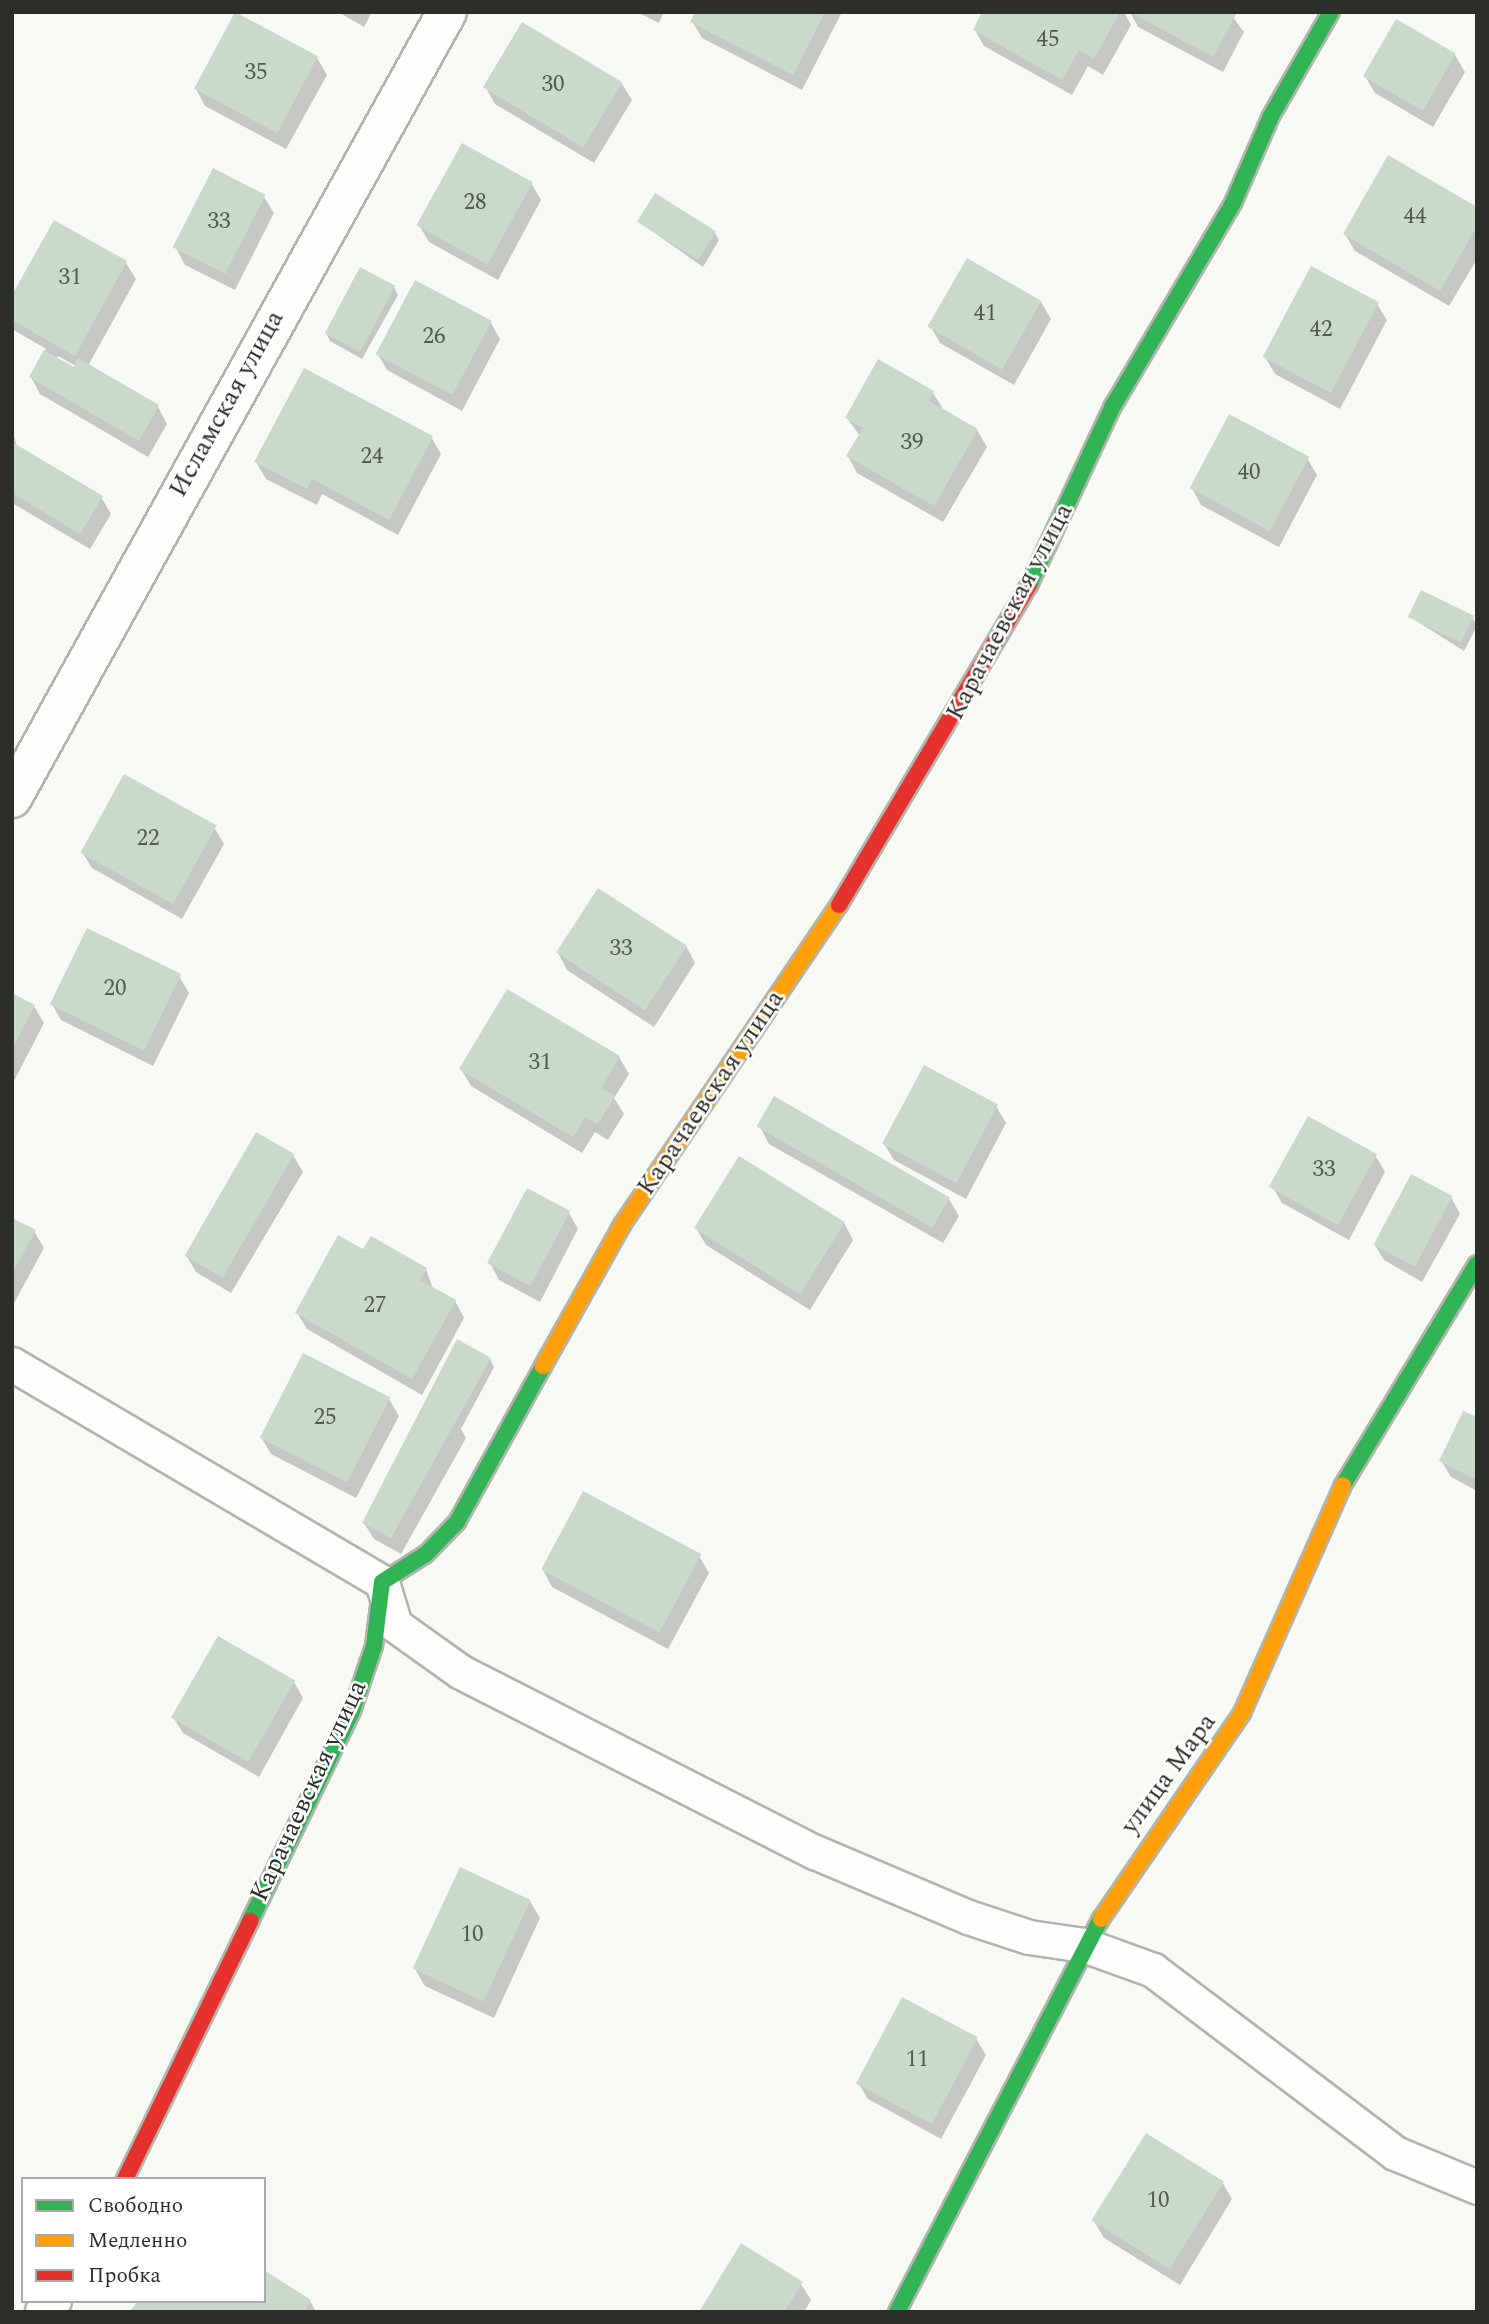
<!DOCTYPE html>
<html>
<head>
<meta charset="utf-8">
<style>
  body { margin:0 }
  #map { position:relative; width:1489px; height:2324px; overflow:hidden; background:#f7faf2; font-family:Spectral,serif }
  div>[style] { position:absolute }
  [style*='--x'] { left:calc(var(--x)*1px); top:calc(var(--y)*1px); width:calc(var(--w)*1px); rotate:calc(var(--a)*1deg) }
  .shadow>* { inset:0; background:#0003 }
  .building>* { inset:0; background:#c9dacd; transform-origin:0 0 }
  .roads { filter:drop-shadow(2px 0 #b2b4ae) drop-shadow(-2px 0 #b2b4ae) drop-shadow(0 2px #b2b4ae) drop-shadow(0 -2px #b2b4ae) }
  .lane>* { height:33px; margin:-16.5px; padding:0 16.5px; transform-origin:16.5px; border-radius:16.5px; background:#fefefd }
  .street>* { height:38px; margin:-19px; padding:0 19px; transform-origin:19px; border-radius:19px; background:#fefefd }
  .fast>* { height:16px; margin:-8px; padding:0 8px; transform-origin:8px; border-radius:8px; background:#30b455 }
  .slow>* { height:16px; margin:-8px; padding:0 8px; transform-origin:8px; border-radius:8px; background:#ff9f0a }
  .jam>* { height:16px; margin:-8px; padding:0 8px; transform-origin:8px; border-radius:8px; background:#e5322d }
  span { translate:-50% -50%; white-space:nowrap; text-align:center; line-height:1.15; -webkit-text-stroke:5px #fff; paint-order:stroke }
  .number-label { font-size:23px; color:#535951 }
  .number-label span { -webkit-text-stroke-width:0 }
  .street-label { font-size:26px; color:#2c2e28 }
  .frame { position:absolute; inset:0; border:14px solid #2c2e28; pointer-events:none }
  .legend { position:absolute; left:21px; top:2177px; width:245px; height:126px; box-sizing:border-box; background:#fff; border:2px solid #ababa9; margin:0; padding:9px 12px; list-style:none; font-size:21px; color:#2c2e28 }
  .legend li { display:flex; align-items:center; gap:14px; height:35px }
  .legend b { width:35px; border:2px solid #ababa9 }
</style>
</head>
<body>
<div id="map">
  <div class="shadow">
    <div style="clip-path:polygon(338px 12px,372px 12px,364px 27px)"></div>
    <div style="clip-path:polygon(637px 12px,664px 12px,659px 23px)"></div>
    <div style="clip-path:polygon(697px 12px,842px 12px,802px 90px,702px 38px,692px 21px)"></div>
    <div style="clip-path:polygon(984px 12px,1124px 12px,1131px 25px,1103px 75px,1088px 66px,1072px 95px,984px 46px,975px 30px)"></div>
    <div style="clip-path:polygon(1130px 12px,1229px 12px,1244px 32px,1223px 72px,1138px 27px)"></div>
    <div style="clip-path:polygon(523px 25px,622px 84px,632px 100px,594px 163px,495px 104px,486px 88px)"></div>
    <div style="clip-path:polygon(1455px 55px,1465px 72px,1433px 127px,1375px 93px,1365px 76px)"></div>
    <div style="clip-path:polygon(317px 58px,327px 75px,286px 149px,205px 106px,196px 89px)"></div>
    <div style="clip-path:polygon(531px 183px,541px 200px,498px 280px,429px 242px,419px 225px)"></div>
    <div style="clip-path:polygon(264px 197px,274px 213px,235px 290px,185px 265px,176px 248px)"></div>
    <div style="clip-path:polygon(1477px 209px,1477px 259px,1449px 306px,1355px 251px,1345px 234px)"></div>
    <div style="clip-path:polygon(639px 222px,714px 232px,719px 240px,703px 267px)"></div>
    <div style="clip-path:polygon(evenodd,126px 263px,136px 279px,88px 366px,158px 407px,167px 424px,148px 457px,40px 394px,31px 377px,46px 349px,12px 329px,12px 299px,126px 263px,58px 356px,76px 366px,74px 370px,56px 359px,58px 356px)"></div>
    <div style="clip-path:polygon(394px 287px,398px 295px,362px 359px,330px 341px,326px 333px)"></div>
    <div style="clip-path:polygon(1041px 302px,1051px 319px,1014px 385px,940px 343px,931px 327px)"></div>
    <div style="clip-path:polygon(1377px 304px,1387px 320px,1340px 409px,1275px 374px,1265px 357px)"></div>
    <div style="clip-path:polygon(491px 323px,500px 339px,462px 411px,387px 370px,377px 353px)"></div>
    <div style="clip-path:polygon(933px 393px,943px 409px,977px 430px,987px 447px,943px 522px,857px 473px,848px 456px,860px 436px,847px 418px)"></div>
    <div style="clip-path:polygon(12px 428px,17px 447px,101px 497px,111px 514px,90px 549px,12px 503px)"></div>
    <div style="clip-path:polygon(431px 437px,441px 454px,398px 535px,322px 494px,317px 505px,266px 479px,256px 462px)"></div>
    <div style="clip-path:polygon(1307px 458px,1317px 475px,1279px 547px,1201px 505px,1192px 488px)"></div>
    <div style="clip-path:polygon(1410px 617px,1472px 617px,1477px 626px,1464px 651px)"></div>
    <div style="clip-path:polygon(214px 827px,224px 844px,182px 919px,92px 868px,82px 852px)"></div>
    <div style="clip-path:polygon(686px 946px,695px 963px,654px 1027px,567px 970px,558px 953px)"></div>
    <div style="clip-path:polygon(179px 976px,189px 993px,153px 1066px,61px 1020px,52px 1004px)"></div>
    <div style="clip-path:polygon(12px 995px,34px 1006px,44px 1023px,12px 1085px)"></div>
    <div style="clip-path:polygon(619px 1057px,629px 1074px,614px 1098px,624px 1114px,608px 1140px,595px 1132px,582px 1153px,471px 1086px,461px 1069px)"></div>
    <div style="clip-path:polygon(996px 1106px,1006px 1123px,966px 1199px,894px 1160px,884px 1144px)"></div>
    <div style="clip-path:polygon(760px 1127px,949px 1199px,959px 1216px,943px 1243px,769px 1144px)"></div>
    <div style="clip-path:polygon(293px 1155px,303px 1172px,231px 1293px,196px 1272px,186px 1255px)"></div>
    <div style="clip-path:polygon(1375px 1155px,1385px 1172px,1349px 1240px,1282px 1203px,1272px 1186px)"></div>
    <div style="clip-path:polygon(1451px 1197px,1460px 1214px,1422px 1282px,1384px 1260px,1374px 1244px)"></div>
    <div style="clip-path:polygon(569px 1213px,578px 1229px,540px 1302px,499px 1280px,490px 1263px)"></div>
    <div style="clip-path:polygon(12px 1220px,34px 1231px,44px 1248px,12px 1307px)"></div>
    <div style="clip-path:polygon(844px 1223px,853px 1240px,810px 1310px,706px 1245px,696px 1228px)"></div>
    <div style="clip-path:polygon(364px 1251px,426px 1269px,433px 1289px,455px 1301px,464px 1318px,422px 1395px,307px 1329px,297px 1313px)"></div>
    <div style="clip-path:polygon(490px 1359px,494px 1367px,461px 1429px,466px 1438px,401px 1554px,374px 1539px,364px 1523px)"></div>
    <div style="clip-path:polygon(389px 1399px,399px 1416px,356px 1498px,271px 1454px,261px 1437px)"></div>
    <div style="clip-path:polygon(1477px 1419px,1477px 1491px,1451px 1477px,1441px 1460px)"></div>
    <div style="clip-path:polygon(699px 1556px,709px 1573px,668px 1649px,552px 1587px,543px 1570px)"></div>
    <div style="clip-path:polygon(294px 1682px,303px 1698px,259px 1777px,183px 1733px,173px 1717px)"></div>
    <div style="clip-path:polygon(530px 1901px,540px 1918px,494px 2018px,425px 1986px,415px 1969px)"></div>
    <div style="clip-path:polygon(976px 2039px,986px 2055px,941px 2139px,868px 2099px,858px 2083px)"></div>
    <div style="clip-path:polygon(1222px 2182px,1232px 2199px,1180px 2285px,1104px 2238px,1094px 2221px)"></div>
    <div style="clip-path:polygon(801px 2284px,811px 2300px,804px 2312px,701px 2312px)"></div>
    <div style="clip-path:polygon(310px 2301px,316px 2312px,132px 2312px)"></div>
  </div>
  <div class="building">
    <div style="left:235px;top:12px;width:94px;height:87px;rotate:28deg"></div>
    <div style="clip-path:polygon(695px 12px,825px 12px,793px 75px,690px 22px)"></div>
    <div style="clip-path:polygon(982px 12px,1120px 12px,1094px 59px,1079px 50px,1062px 80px,973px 30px)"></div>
    <div style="clip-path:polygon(1130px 12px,1232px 12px,1236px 14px,1213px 57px)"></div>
    <div style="left:1396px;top:19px;width:69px;height:66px;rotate:30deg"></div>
    <div style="left:522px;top:22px;width:117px;height:76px;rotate:31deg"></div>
    <div style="left:462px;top:143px;width:81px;height:94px;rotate:29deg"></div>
    <div style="clip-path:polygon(1388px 155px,1477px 207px,1477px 226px,1440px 291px,1343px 234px)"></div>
    <div style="left:213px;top:168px;width:59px;height:89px;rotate:27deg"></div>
    <div style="left:655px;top:193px;width:72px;height:34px;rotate:32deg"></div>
    <div style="clip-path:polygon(54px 220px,127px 261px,75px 356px,12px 320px,12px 295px)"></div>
    <div style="left:967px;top:258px;width:86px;height:79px;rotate:30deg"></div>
    <div style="left:1311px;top:266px;width:77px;height:103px;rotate:28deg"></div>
    <div style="left:360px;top:267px;width:40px;height:75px;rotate:28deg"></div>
    <div style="left:415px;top:280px;width:87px;height:84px;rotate:28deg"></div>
    <div style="clip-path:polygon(44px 350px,74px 367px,78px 358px,159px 405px,139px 441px,29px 377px)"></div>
    <div style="clip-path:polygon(878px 359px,934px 391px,929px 401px,978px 429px,934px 506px,846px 456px,863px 428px,845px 418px)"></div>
    <div style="clip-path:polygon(304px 368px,433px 436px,389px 520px,312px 479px,307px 489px,254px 462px)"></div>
    <div style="left:1229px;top:414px;width:91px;height:84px;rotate:28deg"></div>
    <div style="clip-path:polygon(12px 442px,103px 496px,80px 534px,12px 493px)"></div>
    <div style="left:1421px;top:590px;width:59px;height:30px;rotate:26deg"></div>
    <div style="left:124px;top:774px;width:106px;height:90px;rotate:29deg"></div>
    <div style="left:598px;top:888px;width:106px;height:77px;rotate:33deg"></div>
    <div style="left:87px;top:928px;width:105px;height:85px;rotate:26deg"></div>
    <div style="clip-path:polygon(507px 989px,620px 1056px,601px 1088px,615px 1096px,598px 1124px,585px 1117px,573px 1137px,459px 1069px)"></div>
    <div style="clip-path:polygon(12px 993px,35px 1005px,12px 1050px)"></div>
    <div style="left:924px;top:1065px;width:84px;height:89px;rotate:28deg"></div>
    <div style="left:774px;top:1096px;width:203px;height:35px;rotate:30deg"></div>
    <div style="left:1308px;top:1116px;width:79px;height:81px;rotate:29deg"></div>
    <div style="left:256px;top:1132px;width:44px;height:143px;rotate:30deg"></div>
    <div style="left:739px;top:1156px;width:125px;height:85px;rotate:32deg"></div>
    <div style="left:1411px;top:1174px;width:47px;height:80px;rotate:28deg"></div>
    <div style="left:527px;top:1188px;width:49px;height:85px;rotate:28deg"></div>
    <div style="clip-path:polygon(12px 1218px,36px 1230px,12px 1274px)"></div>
    <div style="clip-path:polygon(338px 1235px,363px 1249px,371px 1236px,427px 1268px,420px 1280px,456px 1300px,412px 1379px,295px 1313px)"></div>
    <div style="clip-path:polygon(457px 1339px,491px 1358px,391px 1538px,362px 1523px)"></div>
    <div style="left:303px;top:1353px;width:98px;height:95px;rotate:27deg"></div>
    <div style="clip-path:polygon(1463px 1411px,1477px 1417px,1477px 1480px,1439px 1461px)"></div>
    <div style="left:583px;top:1491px;width:134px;height:89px;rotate:28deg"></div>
    <div style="left:218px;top:1636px;width:89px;height:94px;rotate:30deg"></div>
    <div style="left:460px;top:1867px;width:78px;height:112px;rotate:25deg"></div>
    <div style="left:902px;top:1997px;width:86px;height:98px;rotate:28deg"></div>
    <div style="left:1146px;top:2133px;width:92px;height:103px;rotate:32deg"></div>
    <div style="clip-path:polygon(741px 2243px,803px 2282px,784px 2312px,699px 2312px)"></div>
    <div style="clip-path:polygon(264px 2270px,311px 2300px,304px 2312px,130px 2312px,137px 2301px,264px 2301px)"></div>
  </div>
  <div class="roads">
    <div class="lane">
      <div style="--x:12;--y:1364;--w:429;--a:30.5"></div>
      <div style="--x:382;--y:1582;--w:45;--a:73.2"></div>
      <div style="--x:395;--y:1625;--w:81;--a:35.5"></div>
      <div style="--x:461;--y:1672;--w:397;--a:27"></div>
      <div style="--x:815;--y:1852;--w:166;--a:23"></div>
      <div style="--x:968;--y:1917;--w:64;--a:18.2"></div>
      <div style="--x:1029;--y:1937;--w:56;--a:8.3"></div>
      <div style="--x:1084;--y:1945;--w:73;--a:19.9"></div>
      <div style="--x:1153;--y:1970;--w:303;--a:37.1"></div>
      <div style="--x:1395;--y:2153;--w:89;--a:22.5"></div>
    </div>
    <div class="street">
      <div style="--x:12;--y:798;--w:898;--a:-61.04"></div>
      <div style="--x:45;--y:2312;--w:13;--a:-58"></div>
    </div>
    <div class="fast">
      <div style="--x:1029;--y:585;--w:198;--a:-64.9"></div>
      <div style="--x:1113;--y:406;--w:236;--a:-59.4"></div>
      <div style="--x:1233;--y:203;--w:95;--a:-66.4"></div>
      <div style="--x:1271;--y:116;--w:120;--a:-60"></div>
      <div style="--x:1343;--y:1485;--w:258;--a:-58.8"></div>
      <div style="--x:250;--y:1921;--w:233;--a:-64.1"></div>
      <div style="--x:352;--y:1711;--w:69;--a:-71.3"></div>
      <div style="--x:374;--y:1646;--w:64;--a:-82.9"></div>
      <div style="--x:382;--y:1582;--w:52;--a:-32.5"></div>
      <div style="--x:426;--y:1554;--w:45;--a:-45.9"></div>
      <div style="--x:457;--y:1522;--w:178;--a:-61.1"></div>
      <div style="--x:897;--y:2312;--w:443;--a:-62.6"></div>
    </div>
    <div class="slow">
      <div style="--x:543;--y:1366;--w:162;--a:-60.7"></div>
      <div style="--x:622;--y:1225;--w:387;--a:-55.9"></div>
      <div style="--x:1101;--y:1919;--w:250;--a:-55.6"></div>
      <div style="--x:1242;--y:1713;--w:249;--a:-66.1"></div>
    </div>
    <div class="jam">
      <div style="--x:839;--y:905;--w:372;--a:-59.3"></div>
      <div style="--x:125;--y:2179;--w:287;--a:-64.1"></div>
    </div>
  </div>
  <div class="number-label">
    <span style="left:1048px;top:40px">45</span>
    <span style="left:256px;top:73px">35</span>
    <span style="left:553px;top:85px">30</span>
    <span style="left:475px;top:203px">28</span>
    <span style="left:1415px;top:217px">44</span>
    <span style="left:219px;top:222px">33</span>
    <span style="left:70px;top:278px">31</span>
    <span style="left:985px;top:314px">41</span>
    <span style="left:1321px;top:330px">42</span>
    <span style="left:434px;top:337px">26</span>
    <span style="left:912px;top:443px">39</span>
    <span style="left:372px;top:457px">24</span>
    <span style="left:1249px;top:473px">40</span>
    <span style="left:148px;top:839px">22</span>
    <span style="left:621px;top:949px">33</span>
    <span style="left:115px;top:989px">20</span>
    <span style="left:540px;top:1063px">31</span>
    <span style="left:1324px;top:1170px">33</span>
    <span style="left:375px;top:1306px">27</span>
    <span style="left:325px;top:1418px">25</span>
    <span style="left:472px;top:1935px">10</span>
    <span style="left:917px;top:2060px">11</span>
    <span style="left:1158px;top:2201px">10</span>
  </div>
  <div class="street-label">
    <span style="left:227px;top:404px;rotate:-61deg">Исламская улица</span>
    <span style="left:1010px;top:612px;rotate:-62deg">Карачаевская улица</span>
    <span style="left:711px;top:1093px;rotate:-56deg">Карачаевская улица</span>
    <span style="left:1169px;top:1774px;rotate:-54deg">улица Мара</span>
    <span style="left:309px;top:1791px;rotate:-65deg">Карачаевская улица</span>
  </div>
  <div class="frame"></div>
  <ul class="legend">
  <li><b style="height:9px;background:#30b455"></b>Свободно</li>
  <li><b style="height:9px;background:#ff9f0a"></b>Медленно</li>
  <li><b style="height:9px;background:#e5322d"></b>Пробка</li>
  </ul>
</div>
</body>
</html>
